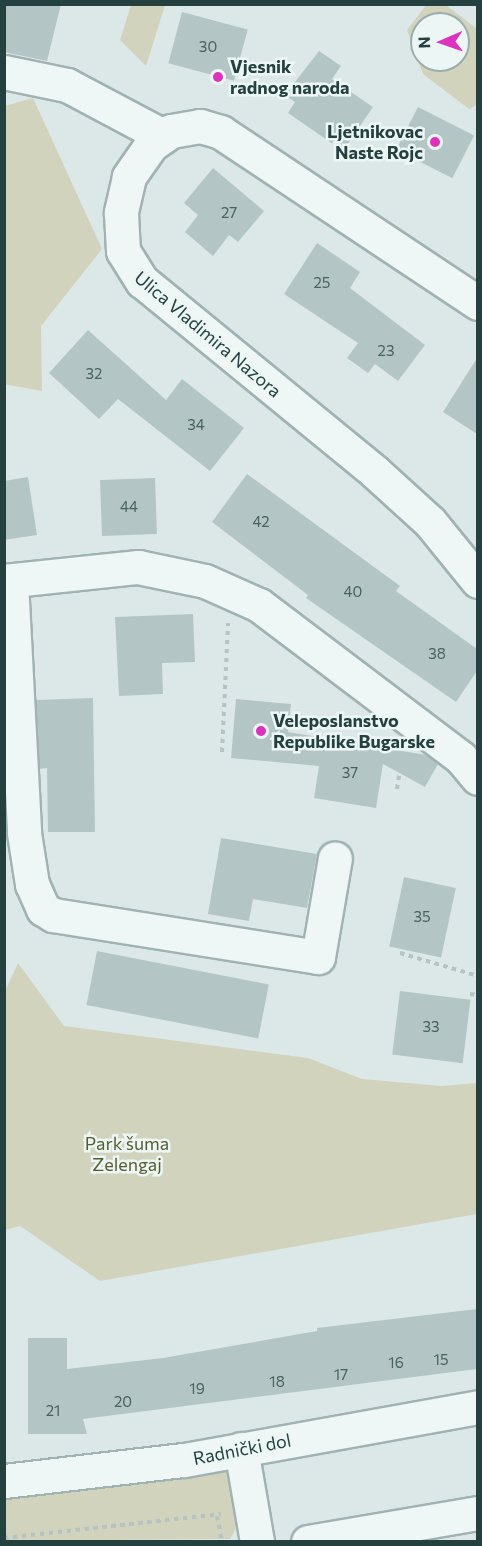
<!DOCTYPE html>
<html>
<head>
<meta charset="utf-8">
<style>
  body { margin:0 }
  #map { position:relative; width:482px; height:1546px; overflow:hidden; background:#dce8e8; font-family:Commissioner,sans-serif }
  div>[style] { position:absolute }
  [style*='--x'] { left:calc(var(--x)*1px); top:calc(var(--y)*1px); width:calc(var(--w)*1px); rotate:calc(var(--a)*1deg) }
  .green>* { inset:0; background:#d1d3bc }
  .building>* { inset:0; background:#b3c6c5; transform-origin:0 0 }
  .path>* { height:4px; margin-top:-2px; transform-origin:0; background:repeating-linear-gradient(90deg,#b6c3c3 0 4.5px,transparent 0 9px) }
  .roads { filter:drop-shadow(2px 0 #a1b2b2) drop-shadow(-2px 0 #a1b2b2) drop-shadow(0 2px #a1b2b2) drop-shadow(0 -2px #a1b2b2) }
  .minor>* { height:33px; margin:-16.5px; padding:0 16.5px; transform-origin:16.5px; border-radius:16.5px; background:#eff6f6 }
  .dots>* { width:16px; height:16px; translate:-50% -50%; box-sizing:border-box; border:3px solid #ecf6f5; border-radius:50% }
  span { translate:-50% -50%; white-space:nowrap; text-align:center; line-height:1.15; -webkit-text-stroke:5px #ecf6f5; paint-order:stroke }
  .number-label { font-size:15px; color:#486260 }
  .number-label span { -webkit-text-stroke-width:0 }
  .poi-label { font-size:18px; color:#24403f; font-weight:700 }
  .left { translate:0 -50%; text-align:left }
  .right { translate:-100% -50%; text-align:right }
  .street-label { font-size:18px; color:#24403f }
  .park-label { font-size:18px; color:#575d30 }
  .frame { position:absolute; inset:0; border:6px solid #24403f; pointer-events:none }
  .north { position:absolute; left:410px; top:12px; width:60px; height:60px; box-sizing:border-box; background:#ecf6f5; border:2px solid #9cadac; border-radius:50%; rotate:268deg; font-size:16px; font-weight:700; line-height:24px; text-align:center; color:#24403f }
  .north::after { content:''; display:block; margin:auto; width:21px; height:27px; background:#dd32bd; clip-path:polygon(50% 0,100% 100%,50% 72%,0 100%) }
</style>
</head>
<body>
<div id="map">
  <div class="green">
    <div style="clip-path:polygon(evenodd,427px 4px,446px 5px,477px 29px,477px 105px,469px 109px,423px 74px,407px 30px,427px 4px,422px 24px,458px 24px,458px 60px,422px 60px,422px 24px)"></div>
    <div style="clip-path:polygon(131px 5px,165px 5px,146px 66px,120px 40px)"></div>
    <div style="clip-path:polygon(33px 98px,102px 249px,41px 326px,42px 391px,4px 384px,5px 106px)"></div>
    <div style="clip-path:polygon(18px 963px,64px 1026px,308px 1058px,362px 1079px,442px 1086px,477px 1083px,477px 1214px,100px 1281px,20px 1226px,5px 1230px,5px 991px)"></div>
    <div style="clip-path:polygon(218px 1463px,229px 1473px,239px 1523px,230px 1539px,5px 1541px,4px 1487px)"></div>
  </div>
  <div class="building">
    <div style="clip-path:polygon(4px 4px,61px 4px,47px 61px,4px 52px)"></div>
    <div style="left:182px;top:12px;width:68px;height:53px;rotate:15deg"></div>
    <div style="clip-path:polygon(319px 51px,341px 66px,332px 79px,373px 107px,343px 151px,288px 113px,295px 102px,285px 95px)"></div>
    <div style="left:418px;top:107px;width:63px;height:48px;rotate:27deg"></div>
    <div style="clip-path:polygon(213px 168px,264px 211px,238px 242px,229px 235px,213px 256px,185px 232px,198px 215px,184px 203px)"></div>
    <div style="clip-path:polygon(317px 243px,360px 272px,350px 288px,425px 345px,398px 381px,375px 364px,368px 373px,347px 358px,358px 343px,284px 294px)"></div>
    <div style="clip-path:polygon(88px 330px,166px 400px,182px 379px,244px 428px,210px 471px,118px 399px,99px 419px,49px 373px)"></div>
    <div style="clip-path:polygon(477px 358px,477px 434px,443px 412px)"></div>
    <div style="clip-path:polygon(247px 474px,400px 586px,396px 591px,477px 649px,477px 671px,456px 702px,306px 598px,308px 595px,212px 522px)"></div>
    <div style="clip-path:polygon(28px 477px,37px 535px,4px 540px,4px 481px)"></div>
    <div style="left:155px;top:478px;width:56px;height:55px;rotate:88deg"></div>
    <div style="clip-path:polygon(193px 614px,195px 662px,162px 663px,163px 694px,119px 696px,115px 617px)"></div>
    <div style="clip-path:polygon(93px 698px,95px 832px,48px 832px,47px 768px,39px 769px,36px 700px)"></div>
    <div style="clip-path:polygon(236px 699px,291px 704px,288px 732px,426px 755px,438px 764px,425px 787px,383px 764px,376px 808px,314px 798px,319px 766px,231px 758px)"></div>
    <div style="clip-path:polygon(221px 838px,317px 854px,307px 908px,253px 899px,249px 921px,208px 914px)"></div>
    <div style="left:404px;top:877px;width:53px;height:71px;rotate:12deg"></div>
    <div style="left:97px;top:951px;width:175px;height:55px;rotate:11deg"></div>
    <div style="left:400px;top:991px;width:71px;height:64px;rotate:7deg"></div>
    <div style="clip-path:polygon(477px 1309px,477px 1369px,83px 1419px,87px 1434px,28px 1434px,28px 1338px,67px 1338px,67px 1369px,163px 1358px,317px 1331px,317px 1328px)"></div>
  </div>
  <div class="path">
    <div style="--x:222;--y:752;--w:129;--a:-87.3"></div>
    <div style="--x:397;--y:789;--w:36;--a:-81"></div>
    <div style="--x:400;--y:953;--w:81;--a:16.4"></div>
    <div style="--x:470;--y:994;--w:8;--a:7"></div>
    <div style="--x:217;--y:1516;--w:26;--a:79"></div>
    <div style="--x:4;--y:1538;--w:218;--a:-6.3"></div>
  </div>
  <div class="roads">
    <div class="minor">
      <div style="--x:4;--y:72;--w:64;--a:11.7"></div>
      <div style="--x:67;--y:85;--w:109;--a:28"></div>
      <div style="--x:478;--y:303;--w:309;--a:-146.4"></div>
      <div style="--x:221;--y:132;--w:22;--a:-164"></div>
      <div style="--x:200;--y:126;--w:29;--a:170"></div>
      <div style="--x:171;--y:131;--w:24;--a:145"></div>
      <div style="--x:151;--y:145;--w:39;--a:125"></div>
      <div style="--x:129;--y:177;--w:37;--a:103"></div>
      <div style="--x:121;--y:213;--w:38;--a:87"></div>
      <div style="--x:123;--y:251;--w:36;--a:58"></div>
      <div style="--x:142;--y:281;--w:301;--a:39.3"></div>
      <div style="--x:375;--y:472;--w:74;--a:42.3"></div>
      <div style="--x:430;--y:522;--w:76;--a:50.9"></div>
      <div style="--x:4;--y:581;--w:135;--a:-6"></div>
      <div style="--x:138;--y:567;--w:68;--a:11.8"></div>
      <div style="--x:205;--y:581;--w:59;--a:24"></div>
      <div style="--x:259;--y:605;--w:253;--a:37.1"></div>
      <div style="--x:461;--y:758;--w:26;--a:50"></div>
      <div style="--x:11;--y:581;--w:252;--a:87"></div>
      <div style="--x:24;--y:833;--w:52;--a:81.1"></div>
      <div style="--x:32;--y:884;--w:27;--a:66"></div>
      <div style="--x:43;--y:909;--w:12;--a:31"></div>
      <div style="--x:53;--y:915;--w:268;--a:9"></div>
      <div style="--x:318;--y:957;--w:100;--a:-80.3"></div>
      <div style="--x:241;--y:1449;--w:94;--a:80.2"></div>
      <div style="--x:4;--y:1481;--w:181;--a:-6.7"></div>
      <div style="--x:184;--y:1460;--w:299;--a:-10.2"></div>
      <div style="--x:308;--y:1542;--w:172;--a:-9.7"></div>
    </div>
  </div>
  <div class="dots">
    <div style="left:218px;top:77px;background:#dd32bd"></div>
    <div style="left:435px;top:142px;background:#dd32bd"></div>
    <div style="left:261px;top:731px;background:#dd32bd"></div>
  </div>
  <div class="number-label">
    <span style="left:208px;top:47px">30</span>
    <span style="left:229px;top:213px">27</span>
    <span style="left:322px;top:283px">25</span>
    <span style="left:386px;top:351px">23</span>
    <span style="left:94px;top:374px">32</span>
    <span style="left:196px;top:425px">34</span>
    <span style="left:129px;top:507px">44</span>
    <span style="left:261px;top:522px">42</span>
    <span style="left:353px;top:592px">40</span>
    <span style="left:437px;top:654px">38</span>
    <span style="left:350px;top:773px">37</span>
    <span style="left:422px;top:917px">35</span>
    <span style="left:431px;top:1027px">33</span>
    <span style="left:441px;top:1360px">15</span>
    <span style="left:396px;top:1363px">16</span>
    <span style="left:341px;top:1375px">17</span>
    <span style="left:277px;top:1382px">18</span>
    <span style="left:197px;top:1389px">19</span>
    <span style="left:123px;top:1402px">20</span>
    <span style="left:53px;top:1411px">21</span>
  </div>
  <div class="poi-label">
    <span class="left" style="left:230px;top:77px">Vjesnik<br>radnog naroda</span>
    <span class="right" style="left:423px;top:142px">Ljetnikovac<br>Naste Rojc</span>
    <span class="left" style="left:273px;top:731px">Veleposlanstvo<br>Republike Bugarske</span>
  </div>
  <div class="street-label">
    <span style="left:208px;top:334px;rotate:40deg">Ulica Vladimira Nazora</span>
    <span style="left:242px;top:1449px;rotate:-11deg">Radnički dol</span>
  </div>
  <div class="park-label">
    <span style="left:127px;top:1154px">Park šuma<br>Zelengaj</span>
  </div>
  <div class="frame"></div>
  <div class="north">N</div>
</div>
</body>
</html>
